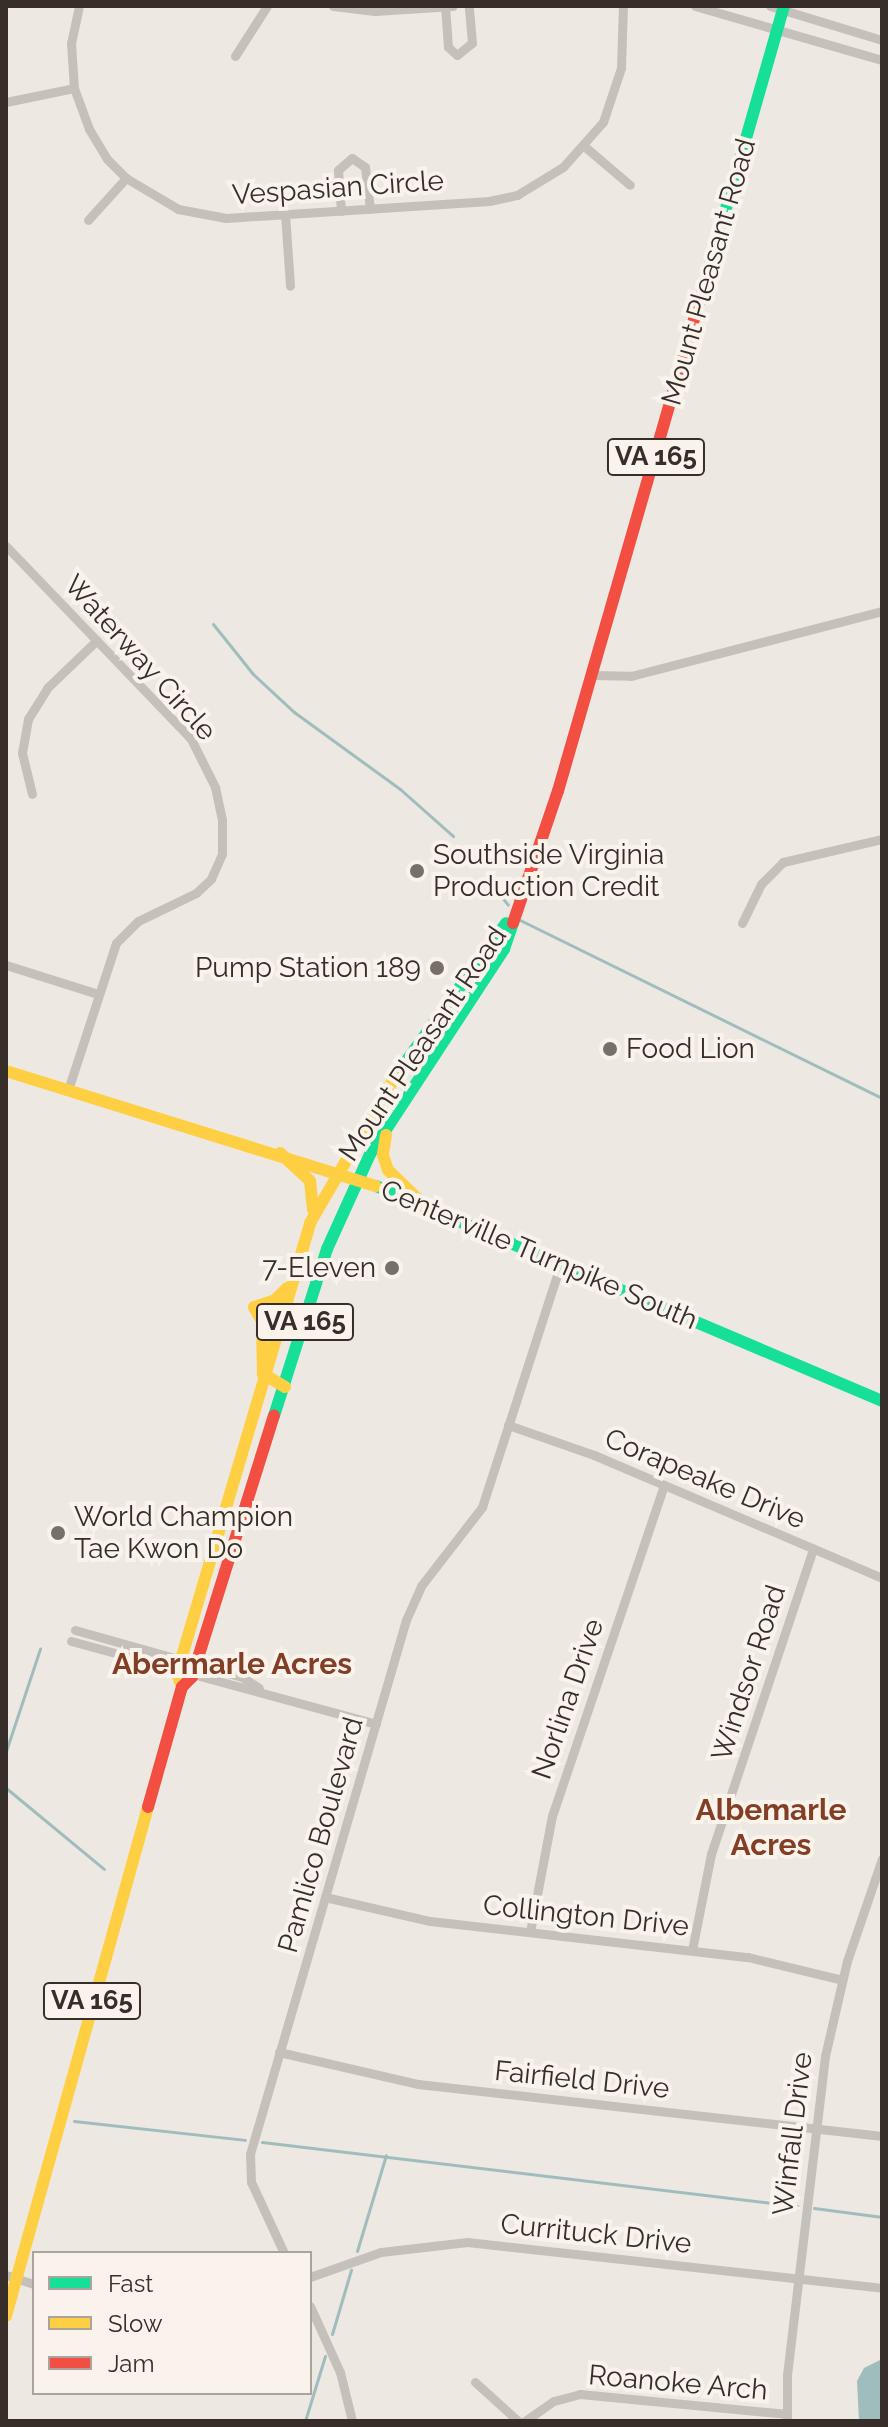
<!DOCTYPE html>
<html>
<head>
<meta charset="utf-8">
<style>
  body { margin:0 }
  #map { position:relative; width:888px; height:2427px; overflow:hidden; background:#eee8e2; font-family:Raleway,sans-serif }
  div>[style] { position:absolute }
  [style*='--x'] { left:calc(var(--x)*1px); top:calc(var(--y)*1px); width:calc(var(--w)*1px); rotate:calc(var(--a)*1deg) }
  .water>* { inset:0; background:#a0bdbe }
  .stream>* { height:3px; margin:-1.5px; padding:0 1.5px; transform-origin:1.5px; border-radius:1.5px; background:#a0bdbe }
  .street>* { height:9px; margin:-4.5px; padding:0 4.5px; transform-origin:4.5px; border-radius:4.5px; background:#c6c0bb }
  .fast>* { height:12px; margin:-6px; padding:0 6px; transform-origin:6px; border-radius:6px; background:#16e098 }
  .slow>* { height:12px; margin:-6px; padding:0 6px; transform-origin:6px; border-radius:6px; background:#ffcf43 }
  .jam>* { height:12px; margin:-6px; padding:0 6px; transform-origin:6px; border-radius:6px; background:#f24e42 }
  .dots>* { width:22px; height:22px; translate:-50% -50%; box-sizing:border-box; border:4px solid #f9f3eb; border-radius:50% }
  span { translate:-50% -50%; white-space:nowrap; text-align:center; line-height:1.15; -webkit-text-stroke:8px #f9f3eb; paint-order:stroke }
  .shield-label span { padding:2px 6px; background:#f9f3eb; border:2px solid; border-radius:6px; -webkit-text-stroke-width:0 }
  .shield-label { font-size:26px; color:#372e2a; font-weight:700 }
  .street-label { font-size:28px; color:#372e2a }
  .poi-label { font-size:28px; color:#372e2a }
  .left { translate:0 -50%; text-align:left }
  .right { translate:-100% -50%; text-align:right }
  .neighbourhood-label { font-size:30px; color:#833e26; font-weight:700 }
  .frame { position:absolute; inset:0; border:8px solid #372e2a; pointer-events:none }
  .legend { position:absolute; left:32px; top:2251px; width:280px; height:144px; box-sizing:border-box; background:#f9f3eb; border:2px solid #aba49e; margin:0; padding:10px 14px; list-style:none; font-size:24px; color:#372e2a }
  .legend li { display:flex; align-items:center; gap:16px; height:40px }
  .legend b { width:40px; border:2px solid #aba49e }
</style>
</head>
<body>
<div id="map">
  <div class="water">
    <div style="clip-path:polygon(882px 2359px,882px 2421px,859px 2421px,857px 2381px,864px 2368px)"></div>
  </div>
  <div class="stream">
    <div style="--x:213;--y:624;--w:64;--a:51.3"></div>
    <div style="--x:253;--y:674;--w:56;--a:42.8"></div>
    <div style="--x:294;--y:712;--w:131;--a:36"></div>
    <div style="--x:400;--y:789;--w:71;--a:41.6"></div>
    <div style="--x:501;--y:896;--w:11;--a:52"></div>
    <div style="--x:520;--y:920;--w:403;--a:26.2"></div>
    <div style="--x:6;--y:1751;--w:108;--a:-71.6"></div>
    <div style="--x:6;--y:1788;--w:127;--a:39.6"></div>
    <div style="--x:74;--y:2121;--w:172;--a:6.3"></div>
    <div style="--x:262;--y:2142;--w:539;--a:6.82"></div>
    <div style="--x:814;--y:2208;--w:69;--a:7.5"></div>
    <div style="--x:357;--y:2251;--w:100;--a:-73.2"></div>
    <div style="--x:332;--y:2334;--w:67;--a:-73.5"></div>
    <div style="--x:305;--y:2421;--w:68;--a:-72.9"></div>
  </div>
  <div class="street">
    <div style="--x:79;--y:6;--w:38;--a:102"></div>
    <div style="--x:71;--y:43;--w:45;--a:86.2"></div>
    <div style="--x:74;--y:88;--w:44;--a:69.9"></div>
    <div style="--x:89;--y:129;--w:35;--a:59"></div>
    <div style="--x:107;--y:159;--w:27;--a:45"></div>
    <div style="--x:126;--y:178;--w:61;--a:30.8"></div>
    <div style="--x:178;--y:209;--w:49;--a:10.6"></div>
    <div style="--x:226;--y:218;--w:264;--a:-3.7"></div>
    <div style="--x:489;--y:201;--w:29;--a:-12"></div>
    <div style="--x:517;--y:195;--w:54;--a:-31.3"></div>
    <div style="--x:563;--y:167;--w:60;--a:-48.4"></div>
    <div style="--x:603;--y:122;--w:57;--a:-71.6"></div>
    <div style="--x:621;--y:68;--w:62;--a:-88.2"></div>
    <div style="--x:333;--y:6;--w:42;--a:6.8"></div>
    <div style="--x:375;--y:11;--w:78;--a:-3.7"></div>
    <div style="--x:445;--y:6;--w:41;--a:85.8"></div>
    <div style="--x:448;--y:47;--w:12;--a:42"></div>
    <div style="--x:457;--y:55;--w:19;--a:-39"></div>
    <div style="--x:472;--y:43;--w:37;--a:-95"></div>
    <div style="--x:695;--y:6;--w:195;--a:16.1"></div>
    <div style="--x:770;--y:6;--w:117;--a:16.9"></div>
    <div style="--x:235;--y:56;--w:59;--a:-57.4"></div>
    <div style="--x:6;--y:102;--w:69;--a:-11.6"></div>
    <div style="--x:584;--y:146;--w:60;--a:40.3"></div>
    <div style="--x:341;--y:211;--w:41;--a:-94.2"></div>
    <div style="--x:338;--y:170;--w:18;--a:-41"></div>
    <div style="--x:352;--y:158;--w:16;--a:35"></div>
    <div style="--x:365;--y:167;--w:42;--a:83.2"></div>
    <div style="--x:285;--y:214;--w:72;--a:86"></div>
    <div style="--x:88;--y:220;--w:57;--a:-47.9"></div>
    <div style="--x:6;--y:546;--w:267;--a:46.2"></div>
    <div style="--x:191;--y:739;--w:54;--a:63.4"></div>
    <div style="--x:215;--y:787;--w:34;--a:78"></div>
    <div style="--x:222;--y:820;--w:34;--a:90"></div>
    <div style="--x:222;--y:854;--w:27;--a:114"></div>
    <div style="--x:211;--y:879;--w:21;--a:137"></div>
    <div style="--x:196;--y:893;--w:64;--a:154.2"></div>
    <div style="--x:138;--y:921;--w:31;--a:135"></div>
    <div style="--x:116;--y:943;--w:155;--a:108.1"></div>
    <div style="--x:592;--y:675;--w:39;--a:1"></div>
    <div style="--x:631;--y:676;--w:259;--a:-14.5"></div>
    <div style="--x:32;--y:794;--w:42;--a:-103.7"></div>
    <div style="--x:22;--y:753;--w:35;--a:-80"></div>
    <div style="--x:28;--y:719;--w:36;--a:-58"></div>
    <div style="--x:47;--y:688;--w:69;--a:-43.8"></div>
    <div style="--x:742;--y:923;--w:43;--a:-64"></div>
    <div style="--x:761;--y:884;--w:31;--a:-45"></div>
    <div style="--x:783;--y:862;--w:102;--a:-13.1"></div>
    <div style="--x:6;--y:965;--w:96;--a:17.5"></div>
    <div style="--x:508;--y:1425;--w:91;--a:19.2"></div>
    <div style="--x:594;--y:1455;--w:313;--a:23.1"></div>
    <div style="--x:75;--y:1630;--w:173;--a:15.7"></div>
    <div style="--x:242;--y:1677;--w:20;--a:33"></div>
    <div style="--x:71;--y:1641;--w:316;--a:15.2"></div>
    <div style="--x:325;--y:1897;--w:108;--a:12.9"></div>
    <div style="--x:430;--y:1921;--w:320;--a:6.5"></div>
    <div style="--x:748;--y:1957;--w:97;--a:13.7"></div>
    <div style="--x:530;--y:1932;--w:118;--a:-79.3"></div>
    <div style="--x:552;--y:1816;--w:349;--a:-71.3"></div>
    <div style="--x:692;--y:1950;--w:98;--a:-78.8"></div>
    <div style="--x:711;--y:1854;--w:322;--a:-71.5"></div>
    <div style="--x:279;--y:2052;--w:143;--a:13"></div>
    <div style="--x:418;--y:2084;--w:467;--a:6.4"></div>
    <div style="--x:284;--y:2253;--w:78;--a:-114.9"></div>
    <div style="--x:251;--y:2182;--w:28;--a:-92"></div>
    <div style="--x:250;--y:2154;--w:556;--a:-73.72"></div>
    <div style="--x:406;--y:1620;--w:37;--a:-66"></div>
    <div style="--x:421;--y:1586;--w:100;--a:-52.3"></div>
    <div style="--x:482;--y:1507;--w:257;--a:-72.1"></div>
    <div style="--x:6;--y:2275;--w:29;--a:18"></div>
    <div style="--x:310;--y:2277;--w:75;--a:-19.4"></div>
    <div style="--x:381;--y:2252;--w:87;--a:-6.6"></div>
    <div style="--x:467;--y:2242;--w:418;--a:6.3"></div>
    <div style="--x:310;--y:2306;--w:72;--a:65.6"></div>
    <div style="--x:340;--y:2372;--w:50;--a:76.2"></div>
    <div style="--x:475;--y:2382;--w:58;--a:42.2"></div>
    <div style="--x:525;--y:2421;--w:35;--a:-35"></div>
    <div style="--x:554;--y:2401;--w:27;--a:-15"></div>
    <div style="--x:580;--y:2394;--w:207;--a:5.5"></div>
    <div style="--x:787;--y:2421;--w:46;--a:-90"></div>
    <div style="--x:787;--y:2375;--w:321;--a:-83.2"></div>
    <div style="--x:825;--y:2056;--w:98;--a:-77"></div>
    <div style="--x:847;--y:1961;--w:108;--a:-71.1"></div>
  </div>
  <div class="fast">
    <div style="--x:708;--y:271;--w:276;--a:-74"></div>
    <div style="--x:394;--y:1078;--w:191;--a:-54.1"></div>
    <div style="--x:376;--y:1186;--w:550;--a:23.02"></div>
    <div style="--x:274;--y:1416;--w:175;--a:-72.4"></div>
    <div style="--x:327;--y:1249;--w:104;--a:-65.6"></div>
    <div style="--x:370;--y:1154;--w:245;--a:-56.8"></div>
    <div style="--x:504;--y:949;--w:28;--a:-71"></div>
  </div>
  <div class="slow">
    <div style="--x:6;--y:1071;--w:387;--a:17.3"></div>
    <div style="--x:386;--y:1135;--w:20;--a:99"></div>
    <div style="--x:383;--y:1155;--w:16;--a:72"></div>
    <div style="--x:388;--y:1170;--w:50;--a:44.2"></div>
    <div style="--x:280;--y:1153;--w:41;--a:43"></div>
    <div style="--x:310;--y:1181;--w:29;--a:84"></div>
    <div style="--x:285;--y:1387;--w:26;--a:-149"></div>
    <div style="--x:263;--y:1374;--w:53;--a:-91.1"></div>
    <div style="--x:262;--y:1321;--w:16;--a:-120"></div>
    <div style="--x:254;--y:1307;--w:22;--a:-18"></div>
    <div style="--x:275;--y:1300;--w:17;--a:-45"></div>
    <div style="--x:182;--y:1687;--w:15;--a:-110"></div>
    <div style="--x:177;--y:1673;--w:469;--a:-73.5"></div>
    <div style="--x:310;--y:1223;--w:168;--a:-59.9"></div>
    <div style="--x:6;--y:2316;--w:528;--a:-74.41"></div>
  </div>
  <div class="jam">
    <div style="--x:513;--y:923;--w:139;--a:-71.2"></div>
    <div style="--x:558;--y:791;--w:541;--a:-73.91"></div>
    <div style="--x:148;--y:1807;--w:125;--a:-74.2"></div>
    <div style="--x:182;--y:1687;--w:14;--a:-45"></div>
    <div style="--x:192;--y:1677;--w:274;--a:-72.6"></div>
  </div>
  <div class="dots">
    <div style="left:417px;top:871px;background:#776f6a"></div>
    <div style="left:437px;top:968px;background:#776f6a"></div>
    <div style="left:610px;top:1049px;background:#776f6a"></div>
    <div style="left:392px;top:1268px;background:#776f6a"></div>
    <div style="left:58px;top:1533px;background:#776f6a"></div>
  </div>
  <div class="shield-label">
    <span style="left:656px;top:457px">VA 165</span>
    <span style="left:305px;top:1322px">VA 165</span>
    <span style="left:92px;top:2001px">VA 165</span>
  </div>
  <div class="street-label">
    <span style="left:338px;top:188px;rotate:-4deg">Vespasian Circle</span>
    <span style="left:709px;top:272px;rotate:-74deg">Mount Pleasant Road</span>
    <span style="left:140px;top:658px;rotate:48deg">Waterway Circle</span>
    <span style="left:423px;top:1044px;rotate:-56deg">Mount Pleasant Road</span>
    <span style="left:539px;top:1255px;rotate:23deg">Centerville Turnpike South</span>
    <span style="left:705px;top:1479px;rotate:23deg">Corapeake Drive</span>
    <span style="left:749px;top:1673px;rotate:-72deg">Windsor Road</span>
    <span style="left:568px;top:1699px;rotate:-71deg">Norlina Drive</span>
    <span style="left:321px;top:1835px;rotate:-74deg">Pamlico Boulevard</span>
    <span style="left:586px;top:1916px;rotate:6deg">Collington Drive</span>
    <span style="left:582px;top:2080px;rotate:6deg">Fairfield Drive</span>
    <span style="left:793px;top:2134px;rotate:-83deg">Winfall Drive</span>
    <span style="left:596px;top:2234px;rotate:6deg">Currituck Drive</span>
    <span style="left:678px;top:2383px;rotate:5deg">Roanoke Arch</span>
  </div>
  <div class="poi-label">
    <span class="left" style="left:433px;top:871px">Southside Virginia<br>Production Credit</span>
    <span class="right" style="left:421px;top:968px">Pump Station 189</span>
    <span class="left" style="left:626px;top:1049px">Food Lion</span>
    <span class="right" style="left:376px;top:1268px">7-Eleven</span>
    <span class="left" style="left:74px;top:1533px">World Champion<br>Tae Kwon Do</span>
  </div>
  <div class="neighbourhood-label">
    <span style="left:232px;top:1664px">Abermarle Acres</span>
    <span style="left:771px;top:1827px">Albemarle<br>Acres</span>
  </div>
  <div class="frame"></div>
  <ul class="legend">
  <li><b style="height:10px;background:#16e098"></b>Fast</li>
  <li><b style="height:10px;background:#ffcf43"></b>Slow</li>
  <li><b style="height:10px;background:#f24e42"></b>Jam</li>
  </ul>
</div>
</body>
</html>
